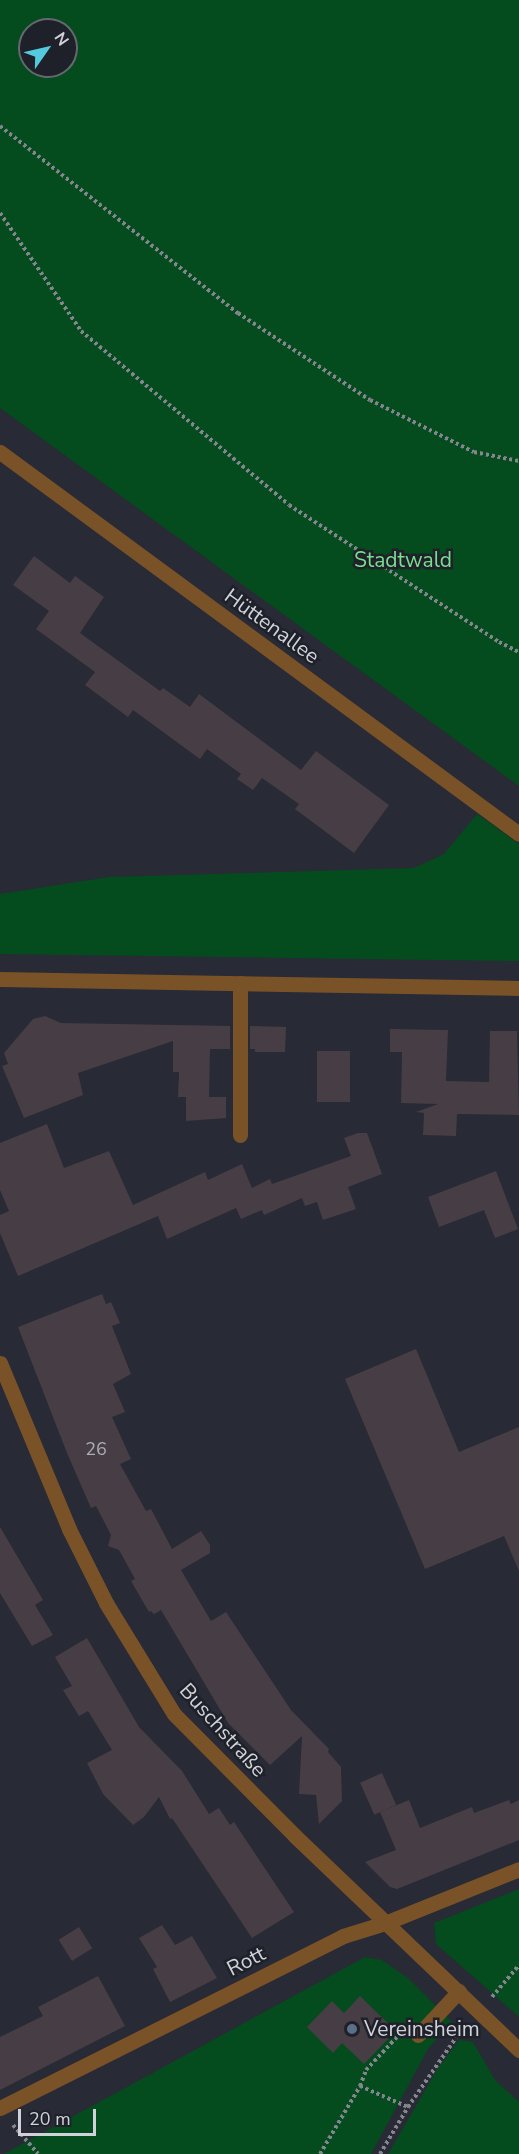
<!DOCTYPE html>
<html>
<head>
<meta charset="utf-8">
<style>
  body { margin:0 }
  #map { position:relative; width:519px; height:2154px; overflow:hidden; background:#282a35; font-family:"Nunito Sans",sans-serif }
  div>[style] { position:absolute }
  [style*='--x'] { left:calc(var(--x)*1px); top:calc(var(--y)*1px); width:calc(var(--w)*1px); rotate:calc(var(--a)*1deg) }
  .green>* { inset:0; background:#044b1d }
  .building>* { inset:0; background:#473d45; transform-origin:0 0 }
  .path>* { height:4px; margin-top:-2px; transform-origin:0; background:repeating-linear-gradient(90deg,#84858e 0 3px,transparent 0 6px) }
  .minor>* { height:15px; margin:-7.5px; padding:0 7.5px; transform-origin:7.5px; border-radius:7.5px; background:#7a5227 }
  .dots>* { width:16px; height:16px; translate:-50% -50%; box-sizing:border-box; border:3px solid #1f212a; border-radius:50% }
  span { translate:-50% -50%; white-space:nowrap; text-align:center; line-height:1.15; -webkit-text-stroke:5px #1f212a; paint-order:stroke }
  .number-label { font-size:18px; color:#aeadb4 }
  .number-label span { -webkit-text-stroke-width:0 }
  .park-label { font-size:21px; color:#7ade8e }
  .street-label { font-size:21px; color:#d1d2d9 }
  .poi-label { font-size:21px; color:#d1d2d9 }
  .left { translate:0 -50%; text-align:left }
  .north { position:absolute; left:18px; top:18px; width:60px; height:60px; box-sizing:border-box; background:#1f212a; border:2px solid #666870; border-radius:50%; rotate:56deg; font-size:16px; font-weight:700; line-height:24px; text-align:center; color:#d1d2d9 }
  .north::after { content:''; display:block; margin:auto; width:21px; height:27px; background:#55cadf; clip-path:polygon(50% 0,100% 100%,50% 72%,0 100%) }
  .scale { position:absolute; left:18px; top:2109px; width:78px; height:27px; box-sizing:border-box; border:3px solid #d1d2d9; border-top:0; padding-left:8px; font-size:18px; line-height:21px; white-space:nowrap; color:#d1d2d9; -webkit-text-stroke:4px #1f212a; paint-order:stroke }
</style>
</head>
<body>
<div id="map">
  <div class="green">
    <div style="clip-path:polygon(evenodd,0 0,519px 0,519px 786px,0 408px,0 0,30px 30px,66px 30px,66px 66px,30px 66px,30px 30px)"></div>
    <div style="clip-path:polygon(477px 814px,519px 844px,519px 961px,0 954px,0 894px,109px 877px,414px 868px,444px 854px)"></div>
    <div style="clip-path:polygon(519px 1889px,519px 2017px,436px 1944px,434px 1923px)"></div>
    <div style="clip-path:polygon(365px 1957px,382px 1960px,409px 1979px,452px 2022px,428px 2049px,371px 2154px,4px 2154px)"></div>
    <div style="clip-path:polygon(459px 2040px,473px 2042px,495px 2080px,519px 2102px,519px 2154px,388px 2154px,438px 2068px)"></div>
  </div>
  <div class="building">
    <div style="clip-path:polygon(34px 556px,70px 583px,75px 576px,104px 597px,80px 633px,160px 691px,163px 688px,190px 707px,199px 694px,301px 770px,316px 751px,389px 805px,354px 853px,295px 809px,299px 804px,262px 778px,253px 790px,237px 779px,241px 774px,207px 749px,200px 759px,133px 710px,128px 717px,85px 685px,95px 672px,36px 629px,49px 611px,13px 585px)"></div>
    <div style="clip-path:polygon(45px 1016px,61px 1023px,230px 1026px,230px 1049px,210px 1049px,209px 1097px,226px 1097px,226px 1118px,186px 1121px,186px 1097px,178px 1097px,179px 1072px,173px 1072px,173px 1041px,78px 1073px,83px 1095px,24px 1118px,2px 1066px,8px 1064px,4px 1053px,33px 1019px)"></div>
    <div style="clip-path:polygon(250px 1026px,286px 1027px,285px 1052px,255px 1052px,255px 1049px,250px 1049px)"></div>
    <div style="clip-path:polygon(390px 1029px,448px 1030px,446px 1081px,489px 1082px,490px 1031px,517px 1031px,519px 1115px,457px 1114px,456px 1136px,423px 1135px,424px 1113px,416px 1112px,438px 1104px,401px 1103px,402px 1052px,390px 1052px)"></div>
    <div style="left:317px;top:1051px;width:33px;height:51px"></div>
    <div style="clip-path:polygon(47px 1124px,64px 1168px,109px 1151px,133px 1205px,205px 1172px,208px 1180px,242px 1164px,252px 1188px,270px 1179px,272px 1184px,351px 1156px,344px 1138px,358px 1133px,367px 1133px,382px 1174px,348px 1187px,356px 1209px,323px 1220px,317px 1202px,305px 1206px,302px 1198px,264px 1215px,262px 1210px,241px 1219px,236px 1208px,167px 1239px,158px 1216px,18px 1276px,0 1233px,0 1215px,9px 1211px,0 1190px,0 1143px)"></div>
    <div style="clip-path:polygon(496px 1171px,518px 1229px,495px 1238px,484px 1210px,439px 1227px,428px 1197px)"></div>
    <div style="clip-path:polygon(102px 1294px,106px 1304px,111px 1302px,120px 1323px,112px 1326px,131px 1374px,113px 1384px,125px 1412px,112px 1417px,131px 1459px,120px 1464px,146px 1511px,151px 1509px,172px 1549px,201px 1531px,210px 1545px,210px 1553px,181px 1570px,211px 1621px,226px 1612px,291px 1710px,329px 1749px,328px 1752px,341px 1767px,342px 1801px,319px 1824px,316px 1795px,299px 1794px,302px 1736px,270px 1765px,228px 1723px,161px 1610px,154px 1614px,151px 1611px,149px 1612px,131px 1581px,135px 1579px,119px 1550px,108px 1546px,111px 1535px,96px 1506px,91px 1508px,67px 1453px,18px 1327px)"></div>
    <div style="clip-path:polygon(416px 1349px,459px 1452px,519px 1427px,519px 1571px,504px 1536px,425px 1569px,345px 1379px)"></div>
    <div style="clip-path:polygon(0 1527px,43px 1600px,35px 1605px,53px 1635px,32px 1646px,0 1593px)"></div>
    <div style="clip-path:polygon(87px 1638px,139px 1727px,182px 1771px,209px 1814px,219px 1808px,230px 1825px,234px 1822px,294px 1912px,252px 1938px,172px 1818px,170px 1819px,159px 1797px,144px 1817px,133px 1825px,103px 1794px,87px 1763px,112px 1750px,88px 1711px,79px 1716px,63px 1690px,72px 1686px,55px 1657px)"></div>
    <div style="left:382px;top:1773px;width:35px;height:24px;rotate:66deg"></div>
    <div style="clip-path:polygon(409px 1800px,420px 1828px,472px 1807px,474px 1813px,509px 1800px,511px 1804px,519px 1800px,519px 1840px,397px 1889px,390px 1887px,365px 1862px,396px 1850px,380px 1812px)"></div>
    <div style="clip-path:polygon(162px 1925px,175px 1945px,192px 1936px,217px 1978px,170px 2002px,153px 1969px,157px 1967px,139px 1938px)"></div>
    <div style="left:79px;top:1927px;width:25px;height:24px;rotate:58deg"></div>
    <div style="clip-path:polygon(98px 1976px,125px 2026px,0 2090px,0 2037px,43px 2016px,38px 2007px)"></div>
    <div style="clip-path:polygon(360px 1996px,396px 2031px,364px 2064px,342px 2043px,333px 2053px,307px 2027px,332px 2001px,344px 2013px)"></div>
  </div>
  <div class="path">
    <div style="--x:0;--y:126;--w:303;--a:38.2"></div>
    <div style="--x:238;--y:313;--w:158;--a:33.4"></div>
    <div style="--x:370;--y:400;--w:116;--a:26.6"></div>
    <div style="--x:474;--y:452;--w:46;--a:11.3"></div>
    <div style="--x:0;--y:213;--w:143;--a:55.5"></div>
    <div style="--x:81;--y:331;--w:271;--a:39.9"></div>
    <div style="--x:289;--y:505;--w:251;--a:33.1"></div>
    <div style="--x:499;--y:642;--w:22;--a:27"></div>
    <div style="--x:492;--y:1997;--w:42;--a:-49.8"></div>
    <div style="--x:360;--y:2086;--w:17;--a:-69"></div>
    <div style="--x:366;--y:2070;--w:45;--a:-46.8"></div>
    <div style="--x:13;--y:2125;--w:38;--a:49"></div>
    <div style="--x:320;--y:2154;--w:79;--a:-59.5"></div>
    <div style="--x:360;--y:2086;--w:52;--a:23.6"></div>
    <div style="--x:380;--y:2154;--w:55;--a:-59.2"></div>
    <div style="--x:408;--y:2107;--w:98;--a:-55.3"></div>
  </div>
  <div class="minor">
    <div style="--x:0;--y:452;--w:644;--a:36.35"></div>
    <div style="--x:0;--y:979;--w:519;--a:0.99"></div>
    <div style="--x:240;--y:983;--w:152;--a:90"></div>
    <div style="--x:0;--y:1363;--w:180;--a:67.4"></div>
    <div style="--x:69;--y:1529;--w:83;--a:63.4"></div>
    <div style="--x:106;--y:1603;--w:130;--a:58.5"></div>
    <div style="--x:174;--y:1714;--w:172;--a:45.2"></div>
    <div style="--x:295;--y:1836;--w:310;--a:43.7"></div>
    <div style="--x:418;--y:2035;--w:60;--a:-47"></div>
    <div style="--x:0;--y:2108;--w:384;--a:-26.6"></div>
    <div style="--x:343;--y:1936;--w:44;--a:-17.2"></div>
    <div style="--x:385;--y:1923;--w:144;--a:-21.9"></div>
  </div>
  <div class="dots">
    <div style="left:352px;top:2029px;background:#5c6f8a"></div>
  </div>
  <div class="number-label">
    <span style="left:96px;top:1449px">26</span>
  </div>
  <div class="park-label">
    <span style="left:403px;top:560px">Stadtwald</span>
  </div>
  <div class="street-label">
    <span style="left:272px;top:626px;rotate:36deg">Hüttenallee</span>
    <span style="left:223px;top:1730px;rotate:48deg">Buschstraße</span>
    <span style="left:246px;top:1961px;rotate:-27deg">Rott</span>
  </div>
  <div class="poi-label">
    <span class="left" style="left:364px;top:2029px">Vereinsheim</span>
  </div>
  <div class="north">N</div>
  <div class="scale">20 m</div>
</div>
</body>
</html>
